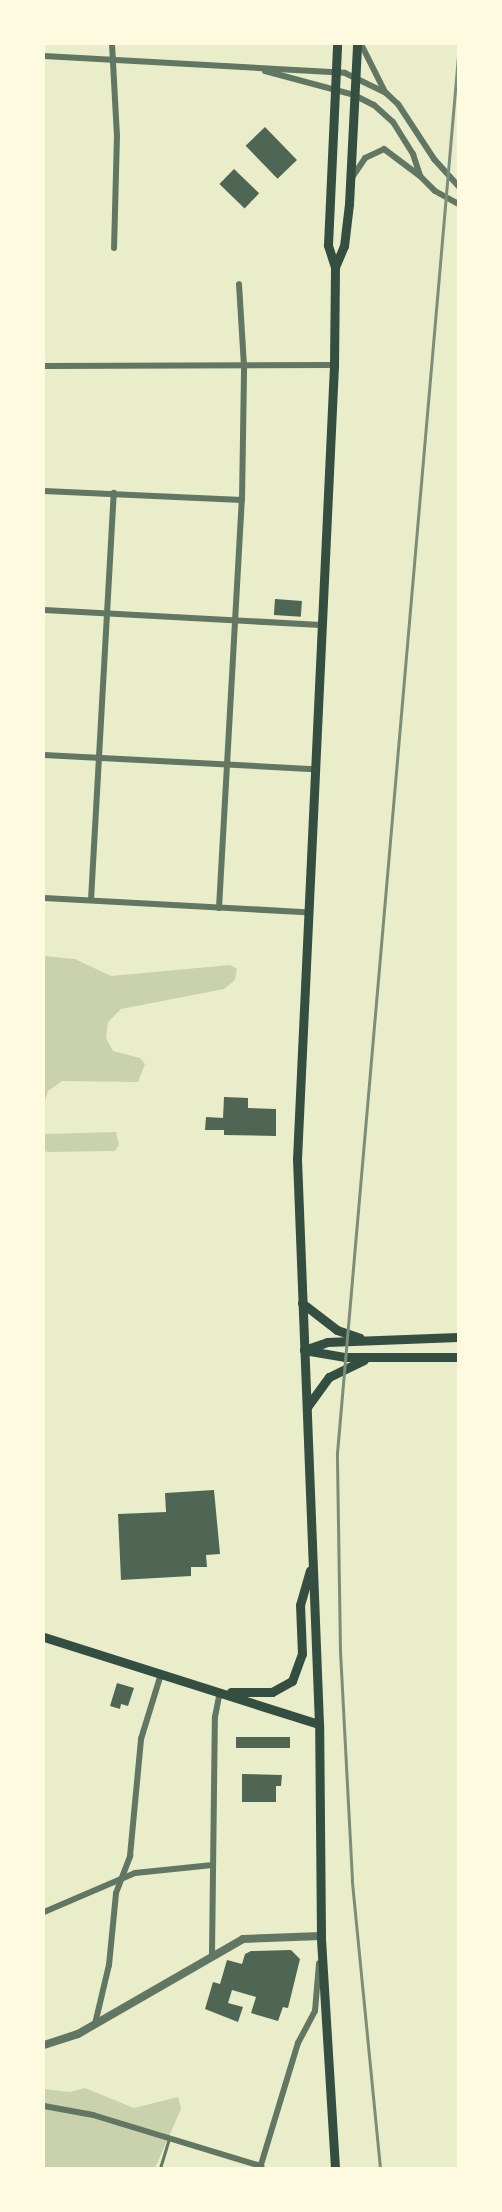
<!DOCTYPE html>
<html>
<head>
<meta charset="utf-8">
<style>
  body { margin:0 }
  #map { position:relative; width:502px; height:2212px; overflow:hidden; background:#e9edc9; font-family:"Work Sans",sans-serif }
  div>[style] { position:absolute }
  [style*='--x'] { left:calc(var(--x)*1px); top:calc(var(--y)*1px); width:calc(var(--w)*1px); rotate:calc(var(--a)*1deg) }
  .green>* { inset:0; background:#cad2ad }
  .building>* { inset:0; background:#4f6655; transform-origin:0 0 }
  .service>* { height:3px; margin:-1.5px; padding:0 1.5px; transform-origin:1.5px; border-radius:1.5px; background:#617663 }
  .minor>* { height:6px; margin:-3px; padding:0 3px; transform-origin:3px; border-radius:3px; background:#617663 }
  .tertiary>* { height:8px; margin:-4px; padding:0 4px; transform-origin:4px; border-radius:4px; background:#617663 }
  .secondary>* { height:9px; margin:-4.5px; padding:0 4.5px; transform-origin:4.5px; border-radius:4.5px; background:#344e41 }
  .rail>* { height:3px; margin:-1.5px; padding:0 1.5px; transform-origin:1.5px; border-radius:1.5px; background:#7c8e77 }
  span { translate:-50% -50%; white-space:nowrap; text-align:center; line-height:1.15; -webkit-text-stroke:6px #fefae0; paint-order:stroke }
  .frame { position:absolute; inset:0; border:45px solid #fefae0; pointer-events:none }
</style>
</head>
<body>
<div id="map">
  <div class="green">
    <div style="clip-path:polygon(44px 956px,75px 959px,111px 976px,230px 965px,237px 969px,235px 980px,224px 989px,121px 1009px,108px 1022px,106px 1038px,113px 1051px,140px 1058px,145px 1064px,138px 1082px,62px 1081px,48px 1091px,44px 1104px)"></div>
    <div style="clip-path:polygon(44px 1131px,46px 1134px,116px 1132px,119px 1145px,115px 1151px,48px 1152px,44px 1151px)"></div>
    <div style="clip-path:polygon(85px 2088px,134px 2108px,178px 2097px,181px 2109px,155px 2168px,44px 2168px,44px 2089px,70px 2092px)"></div>
  </div>
  <div class="building">
    <div style="left:265px;top:127px;width:46px;height:27px;rotate:46deg"></div>
    <div style="left:234px;top:169px;width:35px;height:21px;rotate:44deg"></div>
    <div style="left:275px;top:599px;width:27px;height:16px;rotate:4deg"></div>
    <div style="clip-path:polygon(224px 1097px,248px 1098px,248px 1108px,276px 1109px,276px 1136px,224px 1135px,224px 1130px,205px 1130px,206px 1117px,223px 1118px)"></div>
    <div style="clip-path:polygon(214px 1490px,220px 1554px,206px 1555px,207px 1567px,191px 1567px,191px 1576px,121px 1580px,118px 1514px,166px 1512px,165px 1493px)"></div>
    <div style="clip-path:polygon(117px 1683px,134px 1688px,128px 1706px,121px 1704px,120px 1709px,110px 1706px)"></div>
    <div style="left:236px;top:1737px;width:54px;height:11px"></div>
    <div style="clip-path:polygon(242px 1774px,282px 1775px,281px 1786px,276px 1786px,276px 1802px,242px 1802px)"></div>
    <div style="clip-path:polygon(291px 1950px,300px 1959px,288px 2008px,283px 2007px,278px 2021px,251px 2013px,256px 1997px,232px 1990px,228px 2003px,243px 2007px,238px 2022px,205px 2009px,213px 1982px,220px 1984px,227px 1960px,242px 1964px,245px 1954px,251px 1951px)"></div>
  </div>
  <div class="service">
    <div style="--x:160;--y:2168;--w:30;--a:-73"></div>
  </div>
  <div class="minor">
    <div style="--x:112;--y:44;--w:91;--a:86.9"></div>
    <div style="--x:117;--y:135;--w:113;--a:91.5"></div>
    <div style="--x:361;--y:44;--w:54;--a:63.4"></div>
    <div style="--x:44;--y:56;--w:301;--a:3.2"></div>
    <div style="--x:345;--y:73;--w:46;--a:26"></div>
    <div style="--x:386;--y:93;--w:16;--a:43"></div>
    <div style="--x:398;--y:104;--w:66;--a:56.8"></div>
    <div style="--x:434;--y:159;--w:36;--a:48"></div>
    <div style="--x:265;--y:71;--w:92;--a:15.1"></div>
    <div style="--x:354;--y:95;--w:22;--a:27"></div>
    <div style="--x:374;--y:105;--w:25;--a:42"></div>
    <div style="--x:393;--y:122;--w:38;--a:58"></div>
    <div style="--x:413;--y:154;--w:23;--a:72"></div>
    <div style="--x:420;--y:176;--w:21;--a:45"></div>
    <div style="--x:435;--y:191;--w:26;--a:29"></div>
    <div style="--x:351;--y:179;--w:25;--a:-56"></div>
    <div style="--x:365;--y:158;--w:21;--a:-25"></div>
    <div style="--x:384;--y:149;--w:45;--a:36.9"></div>
    <div style="--x:44;--y:366;--w:290;--a:-0.2"></div>
    <div style="--x:44;--y:491;--w:198;--a:2.6"></div>
    <div style="--x:44;--y:610;--w:277;--a:3.1"></div>
    <div style="--x:44;--y:755;--w:270;--a:3"></div>
    <div style="--x:44;--y:898;--w:262;--a:3.1"></div>
    <div style="--x:91;--y:900;--w:408;--a:-86.8"></div>
    <div style="--x:219;--y:908;--w:409;--a:-86.8"></div>
    <div style="--x:242;--y:500;--w:134;--a:-89.1"></div>
    <div style="--x:244;--y:366;--w:82;--a:-93.5"></div>
    <div style="--x:44;--y:1912;--w:99;--a:-23.2"></div>
    <div style="--x:135;--y:1873;--w:78;--a:-5.9"></div>
    <div style="--x:212;--y:1954;--w:237;--a:-89.3"></div>
    <div style="--x:215;--y:1717;--w:25;--a:-79"></div>
    <div style="--x:95;--y:2024;--w:61;--a:-76.7"></div>
    <div style="--x:109;--y:1965;--w:72;--a:-84.4"></div>
    <div style="--x:116;--y:1893;--w:40;--a:-69"></div>
    <div style="--x:130;--y:1856;--w:118;--a:-84.6"></div>
    <div style="--x:141;--y:1739;--w:68;--a:-72.9"></div>
    <div style="--x:44;--y:2106;--w:50;--a:10.4"></div>
    <div style="--x:93;--y:2115;--w:176;--a:16.9"></div>
    <div style="--x:260;--y:2168;--w:131;--a:-73.1"></div>
    <div style="--x:298;--y:2043;--w:36;--a:-62"></div>
    <div style="--x:315;--y:2011;--w:48;--a:-85.2"></div>
  </div>
  <div class="tertiary">
    <div style="--x:44;--y:2045;--w:36;--a:-18"></div>
    <div style="--x:78;--y:2034;--w:190;--a:-29.9"></div>
    <div style="--x:243;--y:1939;--w:78;--a:-2.2"></div>
  </div>
  <div class="secondary">
    <div style="--x:335;--y:267;--w:23;--a:-67"></div>
    <div style="--x:344;--y:246;--w:42;--a:-83.2"></div>
    <div style="--x:349;--y:204;--w:160;--a:-87.1"></div>
    <div style="--x:302;--y:1303;--w:44;--a:37.6"></div>
    <div style="--x:337;--y:1330;--w:24;--a:19"></div>
    <div style="--x:304;--y:1350;--w:24;--a:-19"></div>
    <div style="--x:327;--y:1342;--w:131;--a:-2.2"></div>
    <div style="--x:304;--y:1350;--w:42;--a:9.7"></div>
    <div style="--x:345;--y:1357;--w:113;--a:0"></div>
    <div style="--x:307;--y:1407;--w:37;--a:-54"></div>
    <div style="--x:329;--y:1377;--w:39;--a:-26"></div>
    <div style="--x:44;--y:1637;--w:288;--a:17.6"></div>
    <div style="--x:231;--y:1692;--w:41;--a:0"></div>
    <div style="--x:272;--y:1692;--w:23;--a:-29"></div>
    <div style="--x:292;--y:1681;--w:29;--a:-70"></div>
    <div style="--x:302;--y:1654;--w:49;--a:-92.3"></div>
    <div style="--x:300;--y:1605;--w:36;--a:-74"></div>
    <div style="--x:335;--y:2168;--w:232;--a:-93.5"></div>
    <div style="--x:321;--y:1936;--w:212;--a:-90.5"></div>
    <div style="--x:319;--y:1724;--w:565;--a:-92.23"></div>
    <div style="--x:297;--y:1159;--w:795;--a:-87.33"></div>
    <div style="--x:334;--y:365;--w:98;--a:-89.4"></div>
    <div style="--x:335;--y:267;--w:23;--a:-108"></div>
    <div style="--x:328;--y:245;--w:201;--a:-87.4"></div>
  </div>
  <div class="rail">
    <div style="--x:380;--y:2168;--w:289;--a:-95.6"></div>
    <div style="--x:352;--y:1880;--w:229;--a:-93"></div>
    <div style="--x:340;--y:1651;--w:198;--a:-90.9"></div>
    <div style="--x:337;--y:1453;--w:1403;--a:-85.05"></div>
  </div>
  <div class="frame"></div>
</div>
</body>
</html>
